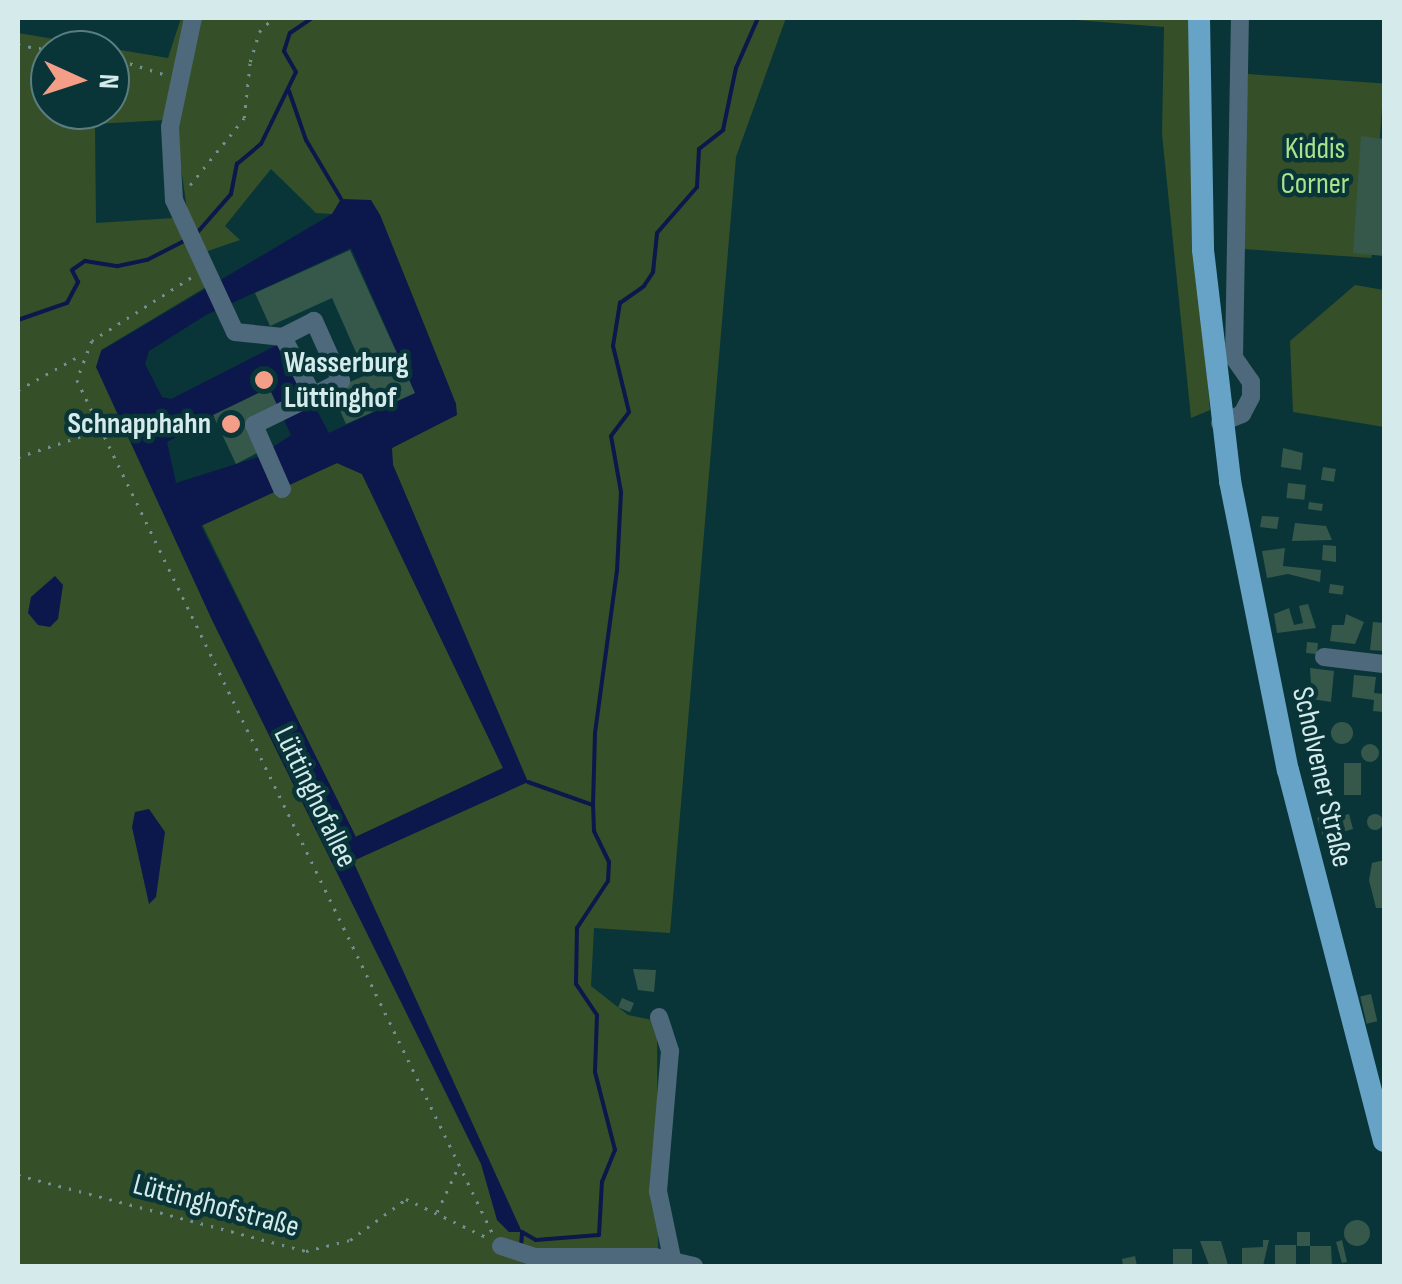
<!DOCTYPE html>
<html>
<head>
<meta charset="utf-8">
<style>
  body { margin:0 }
  #map { position:relative; width:1402px; height:1284px; overflow:hidden; background:#093538; font-family:"Sofia Sans Condensed",sans-serif }
  div>[style] { position:absolute }
  [style*='--x'] { left:calc(var(--x)*1px); top:calc(var(--y)*1px); width:calc(var(--w)*1px); rotate:calc(var(--a)*1deg) }
  .green>* { inset:0; background:#354f28; transform-origin:0 0 }
  .water>* { inset:0; background:#0c174b }
  .stream>* { height:4px; margin:-2px; padding:0 2px; transform-origin:2px; border-radius:2px; background:#0c174b }
  .building>* { inset:0; background:#36584b; transform-origin:0 0 }
  .round { border-radius:50% }
  .path>* { height:2.5px; margin-top:-1.25px; transform-origin:0; background:repeating-linear-gradient(90deg,#709193 0 2.5px,transparent 0 10.5px) }
  .minor>* { height:18px; margin:-9px; padding:0 9px; transform-origin:9px; border-radius:9px; background:#4d697b }
  .major>* { height:22px; margin:-11px; padding:0 11px; transform-origin:11px; border-radius:11px; background:#66a3c7 }
  .dots>* { width:28px; height:28px; translate:-50% -50%; box-sizing:border-box; border:5px solid #093538; border-radius:50% }
  span { translate:-50% -50%; white-space:nowrap; text-align:center; line-height:1.15; -webkit-text-stroke:9px #093538; paint-order:stroke }
  .park-label { font-size:30px; color:#aae28d }
  .poi-label { font-size:30px; color:#d4eaeb; font-weight:700 }
  .left { translate:0 -50%; text-align:left }
  .right { translate:-100% -50%; text-align:right }
  .street-label { font-size:30px; color:#d4eaeb }
  .frame { position:absolute; inset:0; border:20px solid #d4eaeb; pointer-events:none }
  .north { position:absolute; left:30px; top:30px; width:100px; height:100px; box-sizing:border-box; background:#093538; border:2px solid #5a7d80; border-radius:50%; rotate:93deg; font-size:28px; font-weight:700; line-height:40px; text-align:center; color:#d4eaeb }
  .north::after { content:''; display:block; margin:auto; width:35px; height:45px; background:#f49e87; clip-path:polygon(50% 0,100% 100%,50% 72%,0 100%) }
</style>
</head>
<body>
<div id="map">
  <div class="green">
    <div style="clip-path:polygon(evenodd,181px 18px,190px 18px,166px 120px,95px 124px,96px 223px,174px 218px,206px 287px,101px 350px,338px 867px,527px 782px,393px 465px,391px 449px,456px 404px,380px 215px,370px 200px,333px 214px,316px 213px,271px 169px,225px 226px,240px 240px,205px 252px,187px 210px,176px 131px,201px 18px,786px 18px,736px 157px,670px 933px,594px 928px,591px 986px,628px 1015px,657px 1021px,658px 1266px,18px 1266px,18px 33px,168px 58px,181px 18px,50px 50px,110px 50px,110px 110px,50px 110px,50px 50px)"></div>
    <div style="clip-path:polygon(1051px 18px,1190px 18px,1192px 204px,1210px 410px,1191px 418px,1162px 134px,1164px 27px)"></div>
    <div style="left:1248px;top:74px;width:136px;height:175px;rotate:4deg"></div>
    <div style="clip-path:polygon(1355px 285px,1384px 290px,1384px 427px,1293px 412px,1290px 341px)"></div>
    <div style="clip-path:polygon(337px 463px,362px 474px,503px 768px,355px 837px,201px 522px)"></div>
  </div>
  <div class="water">
    <div style="clip-path:polygon(evenodd,341px 199px,371px 200px,380px 215px,456px 404px,457px 415px,392px 448px,393px 465px,528px 782px,353px 861px,522px 1232px,509px 1232px,497px 1220px,481px 1164px,212px 620px,96px 367px,101px 351px,332px 214px,341px 199px,351px 248px,415px 393px,329px 433px,281px 343px,171px 399px,162px 397px,145px 364px,149px 351px,206px 315px,351px 248px,341px 199px,269px 387px,291px 435px,258px 457px,176px 483px,167px 442px,269px 387px,341px 199px,337px 463px,362px 474px,503px 768px,356px 837px,201px 526px,337px 463px)"></div>
    <div style="clip-path:polygon(55px 576px,63px 585px,58px 619px,50px 627px,38px 625px,28px 613px,31px 597px)"></div>
    <div style="clip-path:polygon(149px 809px,165px 832px,156px 897px,149px 904px,132px 827px,135px 812px)"></div>
  </div>
  <div class="stream">
    <div style="--x:289;--y:91;--w:52;--a:70.9"></div>
    <div style="--x:306;--y:140;--w:69;--a:59.3"></div>
    <div style="--x:196;--y:234;--w:53;--a:-48.8"></div>
    <div style="--x:231;--y:194;--w:31;--a:-79"></div>
    <div style="--x:237;--y:164;--w:31;--a:-40"></div>
    <div style="--x:261;--y:144;--w:80;--a:-64.1"></div>
    <div style="--x:296;--y:72;--w:24;--a:-120"></div>
    <div style="--x:284;--y:51;--w:19;--a:-72"></div>
    <div style="--x:290;--y:33;--w:27;--a:-34"></div>
    <div style="--x:18;--y:320;--w:52;--a:-19.1"></div>
    <div style="--x:67;--y:303;--w:24;--a:-62"></div>
    <div style="--x:78;--y:282;--w:13;--a:-117"></div>
    <div style="--x:72;--y:270;--w:16;--a:-35"></div>
    <div style="--x:85;--y:261;--w:33;--a:9"></div>
    <div style="--x:118;--y:266;--w:30;--a:-12"></div>
    <div style="--x:147;--y:260;--w:46;--a:-27.1"></div>
    <div style="--x:528;--y:782;--w:69;--a:19.5"></div>
    <div style="--x:521;--y:1247;--w:15;--a:-86"></div>
    <div style="--x:522;--y:1232;--w:16;--a:30"></div>
    <div style="--x:536;--y:1240;--w:63;--a:-4.5"></div>
    <div style="--x:599;--y:1235;--w:53;--a:-86.8"></div>
    <div style="--x:602;--y:1182;--w:35;--a:-68"></div>
    <div style="--x:615;--y:1150;--w:81;--a:-104.4"></div>
    <div style="--x:595;--y:1072;--w:57;--a:-88"></div>
    <div style="--x:597;--y:1015;--w:37;--a:-124"></div>
    <div style="--x:576;--y:984;--w:56;--a:-89"></div>
    <div style="--x:577;--y:928;--w:56;--a:-56.6"></div>
    <div style="--x:608;--y:881;--w:19;--a:-87"></div>
    <div style="--x:609;--y:862;--w:34;--a:-116"></div>
    <div style="--x:594;--y:831;--w:26;--a:-92"></div>
    <div style="--x:593;--y:805;--w:72;--a:-88.4"></div>
    <div style="--x:595;--y:733;--w:163;--a:-82.3"></div>
    <div style="--x:617;--y:571;--w:79;--a:-87.1"></div>
    <div style="--x:621;--y:492;--w:57;--a:-100.1"></div>
    <div style="--x:611;--y:436;--w:30;--a:-53"></div>
    <div style="--x:629;--y:412;--w:68;--a:-103.6"></div>
    <div style="--x:613;--y:346;--w:44;--a:-80.8"></div>
    <div style="--x:620;--y:303;--w:29;--a:-35"></div>
    <div style="--x:644;--y:286;--w:17;--a:-57"></div>
    <div style="--x:653;--y:272;--w:39;--a:-84"></div>
    <div style="--x:657;--y:233;--w:61;--a:-49"></div>
    <div style="--x:697;--y:187;--w:38;--a:-87"></div>
    <div style="--x:699;--y:149;--w:31;--a:-38"></div>
    <div style="--x:723;--y:130;--w:63;--a:-78.2"></div>
    <div style="--x:736;--y:68;--w:55;--a:-66.3"></div>
  </div>
  <div class="building">
    <div style="clip-path:polygon(1361px 136px,1384px 139px,1384px 256px,1353px 253px)"></div>
    <div style="clip-path:polygon(350px 250px,415px 393px,346px 424px,331px 390px,366px 375px,332px 298px,270px 326px,255px 293px)"></div>
    <div style="clip-path:polygon(269px 388px,279px 409px,244px 424px,257px 453px,236px 464px,213px 415px)"></div>
    <div style="clip-path:polygon(1283px 448px,1303px 453px,1301px 470px,1281px 467px)"></div>
    <div style="left:1323px;top:467px;width:13px;height:13px;rotate:9deg"></div>
    <div style="left:1288px;top:483px;width:18px;height:15px;rotate:6deg"></div>
    <div style="left:1309px;top:502px;width:14px;height:7px;rotate:8deg"></div>
    <div style="clip-path:polygon(1262px 516px,1279px 517px,1277px 529px,1260px 527px)"></div>
    <div style="clip-path:polygon(1295px 523px,1326px 526px,1332px 540px,1292px 541px)"></div>
    <div style="clip-path:polygon(1323px 545px,1336px 546px,1336px 562px,1322px 560px)"></div>
    <div style="clip-path:polygon(1285px 548px,1283px 566px,1321px 570px,1320px 582px,1288px 574px,1267px 578px,1262px 551px)"></div>
    <div style="left:1330px;top:584px;width:14px;height:9px;rotate:8deg"></div>
    <div style="clip-path:polygon(1308px 604px,1316px 628px,1277px 633px,1274px 614px,1289px 608px,1294px 625px,1303px 623px,1299px 606px)"></div>
    <div style="clip-path:polygon(1346px 614px,1364px 622px,1355px 644px,1330px 641px,1332px 625px,1344px 625px)"></div>
    <div style="clip-path:polygon(1373px 622px,1384px 623px,1384px 651px,1370px 650px)"></div>
    <div style="left:1307px;top:642px;width:11px;height:11px;rotate:5deg"></div>
    <div style="clip-path:polygon(1310px 668px,1334px 671px,1331px 702px,1312px 699px)"></div>
    <div style="clip-path:polygon(1354px 675px,1376px 677px,1374px 693px,1384px 694px,1384px 712px,1373px 711px,1374px 700px,1352px 697px)"></div>
    <div class="round" style="left:1331px;top:722px;width:22px;height:22px"></div>
    <div class="round" style="left:1361px;top:744px;width:18px;height:18px"></div>
    <div style="left:1344px;top:763px;width:17px;height:32px"></div>
    <div style="clip-path:polygon(1336px 811px,1338px 817px,1349px 814px,1353px 829px,1342px 832px,1343px 838px,1324px 840px,1317px 818px)"></div>
    <div class="round" style="left:1367px;top:814px;width:16px;height:16px"></div>
    <div style="clip-path:polygon(1380px 861px,1384px 861px,1384px 908px,1376px 908px,1369px 880px,1372px 863px)"></div>
    <div style="clip-path:polygon(633px 969px,656px 970px,654px 992px,638px 990px)"></div>
    <div style="left:1371px;top:994px;width:28px;height:11px;rotate:77deg"></div>
    <div style="left:622px;top:998px;width:13px;height:10px;rotate:23deg"></div>
    <div class="round" style="left:1344px;top:1220px;width:26px;height:26px"></div>
    <div style="clip-path:polygon(1297px 1232px,1310px 1232px,1310px 1246px,1331px 1246px,1332px 1266px,1310px 1266px,1310px 1246px,1297px 1246px)"></div>
    <div style="clip-path:polygon(1263px 1240px,1269px 1240px,1263px 1266px,1242px 1266px,1242px 1248px,1263px 1247px)"></div>
    <div style="clip-path:polygon(1342px 1240px,1347px 1262px,1342px 1263px,1336px 1242px)"></div>
    <div style="clip-path:polygon(1200px 1241px,1221px 1241px,1228px 1265px,1209px 1265px)"></div>
    <div style="left:1275px;top:1245px;width:21px;height:21px"></div>
    <div style="left:1173px;top:1249px;width:19px;height:16px"></div>
    <div style="clip-path:polygon(1135px 1256px,1137px 1266px,1123px 1266px,1122px 1259px)"></div>
  </div>
  <div class="path">
    <div style="--x:18;--y:45;--w:37;--a:8"></div>
    <div style="--x:110;--y:57;--w:59;--a:17.8"></div>
    <div style="--x:190;--y:185;--w:86;--a:-51.1"></div>
    <div style="--x:244;--y:118;--w:56;--a:-83.9"></div>
    <div style="--x:250;--y:62;--w:31;--a:-73"></div>
    <div style="--x:259;--y:32;--w:20;--a:-45"></div>
    <div style="--x:191;--y:278;--w:117;--a:147.5"></div>
    <div style="--x:92;--y:341;--w:42;--a:111"></div>
    <div style="--x:77;--y:380;--w:948;--a:64.03"></div>
    <div style="--x:18;--y:390;--w:72;--a:-29.1"></div>
    <div style="--x:18;--y:457;--w:86;--a:-18.2"></div>
    <div style="--x:18;--y:1175;--w:298;--a:14.8"></div>
    <div style="--x:306;--y:1251;--w:45;--a:-14"></div>
    <div style="--x:350;--y:1240;--w:69;--a:-36.2"></div>
    <div style="--x:406;--y:1199;--w:89;--a:25.4"></div>
    <div style="--x:437;--y:1212;--w:52;--a:-64.9"></div>
  </div>
  <div class="minor">
    <div style="--x:193;--y:18;--w:111;--a:101.9"></div>
    <div style="--x:170;--y:127;--w:73;--a:86.9"></div>
    <div style="--x:174;--y:200;--w:145;--a:65.2"></div>
    <div style="--x:235;--y:332;--w:48;--a:5.9"></div>
    <div style="--x:283;--y:337;--w:66;--a:63"></div>
    <div style="--x:313;--y:396;--w:32;--a:-28"></div>
    <div style="--x:341;--y:381;--w:66;--a:-114.2"></div>
    <div style="--x:314;--y:321;--w:35;--a:153"></div>
    <div style="--x:1220;--y:423;--w:24;--a:-22"></div>
    <div style="--x:1242;--y:414;--w:19;--a:-62"></div>
    <div style="--x:1251;--y:397;--w:15;--a:-90"></div>
    <div style="--x:1251;--y:382;--w:29;--a:-125"></div>
    <div style="--x:1234;--y:358;--w:340;--a:-89"></div>
    <div style="--x:282;--y:489;--w:70;--a:-113.6"></div>
    <div style="--x:254;--y:425;--w:66;--a:-26.2"></div>
    <div style="--x:1324;--y:657;--w:60;--a:6.7"></div>
    <div style="--x:659;--y:1017;--w:36;--a:72"></div>
    <div style="--x:670;--y:1051;--w:141;--a:94.9"></div>
    <div style="--x:658;--y:1191;--w:68;--a:78.2"></div>
    <div style="--x:501;--y:1246;--w:35;--a:18"></div>
    <div style="--x:534;--y:1257;--w:121;--a:0"></div>
    <div style="--x:655;--y:1257;--w:40;--a:13"></div>
  </div>
  <div class="major">
    <div style="--x:1199;--y:18;--w:232;--a:89"></div>
    <div style="--x:1203;--y:250;--w:233;--a:83.3"></div>
    <div style="--x:1230;--y:481;--w:295;--a:78.7"></div>
    <div style="--x:1288;--y:770;--w:383;--a:75.5"></div>
  </div>
  <div class="dots">
    <div style="left:264px;top:380px;background:#f49e87"></div>
    <div style="left:231px;top:424px;background:#f49e87"></div>
  </div>
  <div class="park-label">
    <span style="left:1315px;top:166px">Kiddis<br>Corner</span>
  </div>
  <div class="poi-label">
    <span class="left" style="left:284px;top:380px">Wasserburg<br>Lüttinghof</span>
    <span class="right" style="left:211px;top:424px">Schnapphahn</span>
  </div>
  <div class="street-label">
    <span style="left:1322px;top:777px;rotate:77deg">Scholvener Straße</span>
    <span style="left:315px;top:797px;rotate:64deg">Lüttinghofallee</span>
    <span style="left:216px;top:1206px;rotate:15deg">Lüttinghofstraße</span>
  </div>
  <div class="frame"></div>
  <div class="north">N</div>
</div>
</body>
</html>
